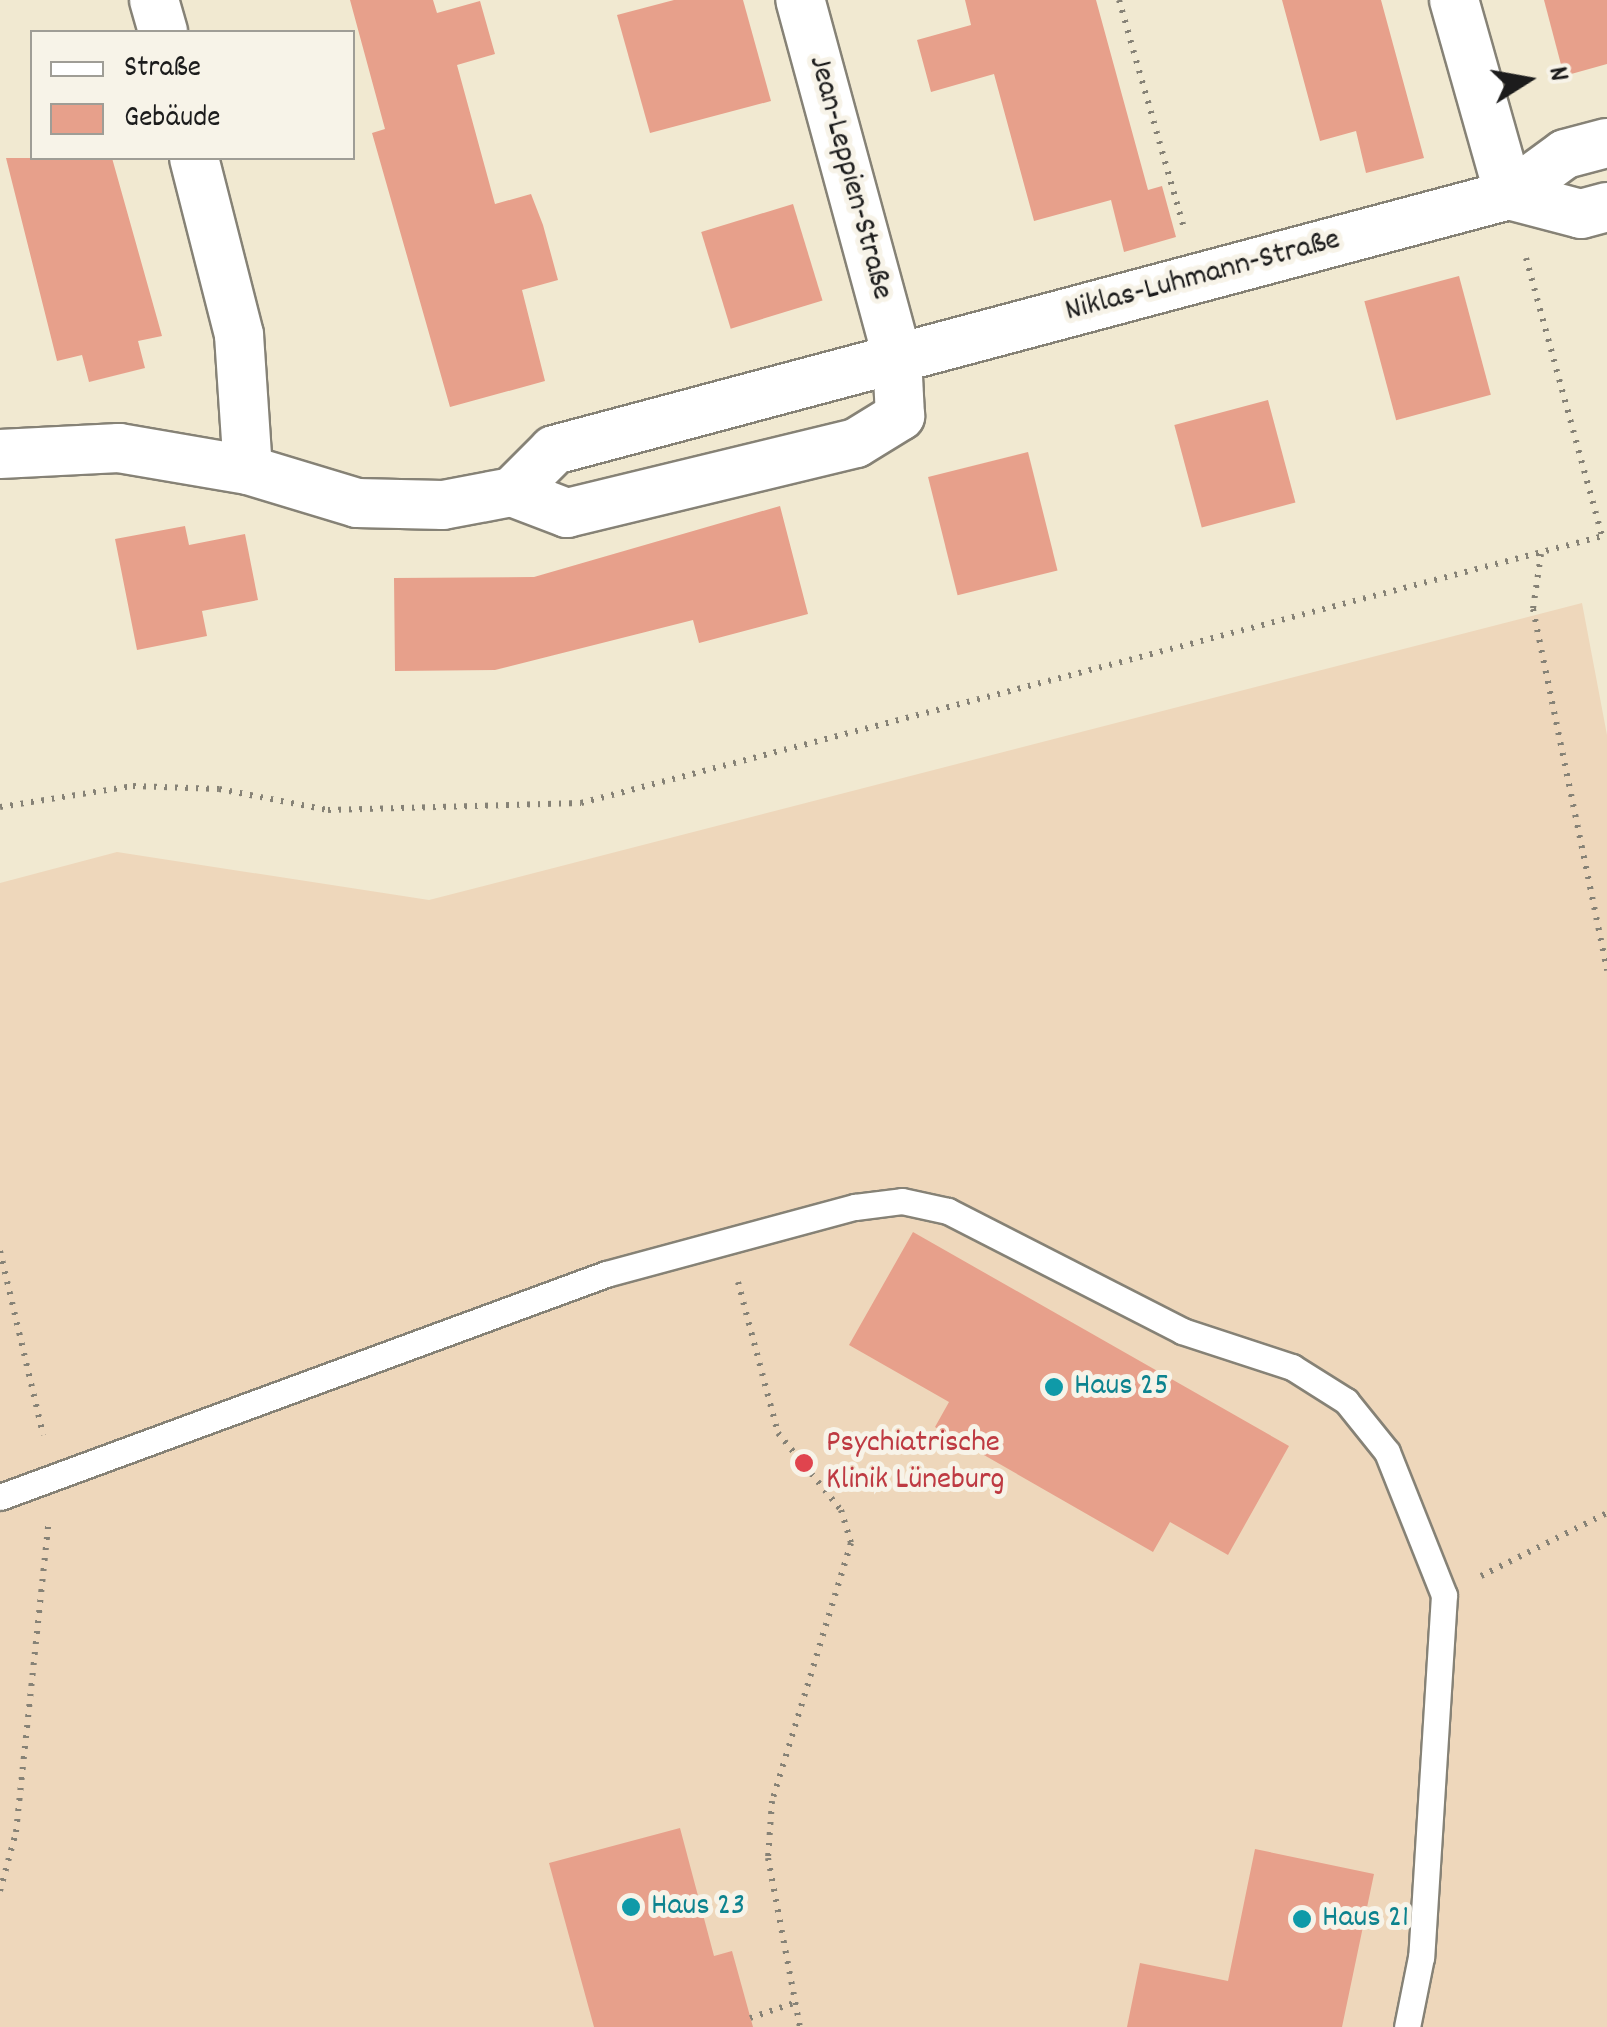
<!DOCTYPE html>
<html>
<head>
<meta charset="utf-8">
<style>
  body { margin:0 }
  #map { position:relative; width:1607px; height:2027px; overflow:hidden; background:#f1e9d1; font-family:Dekko,sans-serif }
  div>[style] { position:absolute }
  [style*='--x'] { left:calc(var(--x)*1px); top:calc(var(--y)*1px); width:calc(var(--w)*1px); rotate:calc(var(--a)*1deg) }
  .built>* { inset:0; background:#eed7bb }
  .building>* { inset:0; background:#e7a08b; transform-origin:0 0 }
  .path>* { height:6px; margin-top:-3px; transform-origin:0; background:repeating-linear-gradient(90deg,#868276 0 2.5px,transparent 0 10.5px) }
  .roads { filter:drop-shadow(2px 0 #868276) drop-shadow(-2px 0 #868276) drop-shadow(0 2px #868276) drop-shadow(0 -2px #868276) }
  .service>* { height:25px; margin:-12.5px; padding:0 12.5px; transform-origin:12.5px; border-radius:12.5px; background:#fff }
  .minor>* { height:48px; margin:-24px; padding:0 24px; transform-origin:24px; border-radius:24px; background:#fff }
  .dots>* { width:28px; height:28px; translate:-50% -50%; box-sizing:border-box; border:5px solid #f7f3e8; border-radius:50% }
  span { translate:-50% -50%; white-space:nowrap; text-align:center; line-height:1.15; -webkit-text-stroke:10px #f7f3e8; paint-order:stroke }
  .street-label { font-size:32px; color:#1c1c1c }
  .culture-label { font-size:32px; color:#0d838f }
  .left { translate:0 -50%; text-align:left }
  .health-label { font-size:32px; color:#be3a42 }
  .legend { position:absolute; left:30px; top:30px; width:325px; height:130px; box-sizing:border-box; background:#f7f3e8; border:2px solid #9f9d96; margin:0; padding:12px 18px; list-style:none; font-size:30px; color:#1c1c1c }
  .legend li { display:flex; align-items:center; gap:20px; height:50px }
  .legend b { width:50px; border:2px solid #9f9d96 }
  .north { position:absolute; left:1477px; top:30px; width:100px; height:100px; -webkit-text-stroke:8px #f7f3e8; paint-order:stroke; rotate:79deg; font-size:28px; font-weight:700; line-height:40px; text-align:center; color:#1c1c1c }
  .north::after { content:''; display:block; margin:auto; width:35px; height:45px; background:#1c1c1c; clip-path:polygon(50% 0,100% 100%,50% 72%,0 100%) }
</style>
</head>
<body>
<div id="map">
  <div class="built">
    <div style="clip-path:polygon(1582px 603px,1607px 735px,1607px 2027px,0 2027px,0 883px,117px 852px,429px 900px)"></div>
  </div>
  <div class="building">
    <div style="clip-path:polygon(350px 0,433px 0,437px 13px,480px 1px,495px 54px,457px 65px,495px 204px,531px 194px,543px 225px,558px 280px,522px 290px,545px 381px,450px 407px,372px 133px,385px 129px)"></div>
    <div style="clip-path:polygon(674px 0,743px 0,771px 101px,650px 133px,617px 15px)"></div>
    <div style="clip-path:polygon(965px 0,1096px 0,1148px 190px,1162px 186px,1176px 237px,1124px 252px,1111px 200px,1034px 221px,994px 74px,931px 92px,917px 40px,971px 25px)"></div>
    <div style="clip-path:polygon(1282px 0,1381px 0,1424px 158px,1366px 173px,1356px 131px,1320px 141px)"></div>
    <div style="clip-path:polygon(1544px 0,1607px 0,1607px 64px,1564px 76px)"></div>
    <div style="clip-path:polygon(6px 158px,112px 158px,162px 336px,138px 341px,145px 368px,89px 382px,82px 355px,57px 361px)"></div>
    <div style="left:793px;top:204px;width:101px;height:96px;rotate:73deg"></div>
    <div style="left:1459px;top:276px;width:123px;height:98px;rotate:75deg"></div>
    <div style="left:1268px;top:400px;width:106px;height:97px;rotate:75deg"></div>
    <div style="left:1028px;top:452px;width:122px;height:103px;rotate:76deg"></div>
    <div style="clip-path:polygon(780px 506px,808px 614px,699px 643px,693px 620px,495px 670px,395px 671px,394px 578px,534px 577px)"></div>
    <div style="clip-path:polygon(185px 526px,189px 545px,245px 534px,258px 600px,202px 611px,207px 636px,137px 650px,115px 539px)"></div>
    <div style="clip-path:polygon(913px 1232px,1289px 1446px,1228px 1555px,1170px 1522px,1153px 1552px,935px 1427px,949px 1402px,849px 1345px)"></div>
    <div style="clip-path:polygon(680px 1828px,714px 1956px,732px 1951px,753px 2027px,594px 2027px,549px 1863px)"></div>
    <div style="clip-path:polygon(1255px 1849px,1374px 1874px,1342px 2027px,1127px 2027px,1140px 1963px,1228px 1981px)"></div>
  </div>
  <div class="path">
    <div style="--x:1119;--y:0;--w:234;--a:74.1"></div>
    <div style="--x:1526;--y:258;--w:288;--a:74.7"></div>
    <div style="--x:1541;--y:554;--w:56;--a:98.3"></div>
    <div style="--x:1533;--y:609;--w:369;--a:78.4"></div>
    <div style="--x:0;--y:807;--w:135;--a:-9"></div>
    <div style="--x:133;--y:786;--w:86;--a:2"></div>
    <div style="--x:219;--y:789;--w:111;--a:10.9"></div>
    <div style="--x:328;--y:810;--w:253;--a:-1.6"></div>
    <div style="--x:581;--y:803;--w:1060;--a:-14.64"></div>
    <div style="--x:0;--y:1251;--w:189;--a:76.8"></div>
    <div style="--x:738;--y:1282;--w:156;--a:75.2"></div>
    <div style="--x:778;--y:1433;--w:99;--a:50.7"></div>
    <div style="--x:841;--y:1510;--w:34;--a:73"></div>
    <div style="--x:851;--y:1543;--w:270;--a:107"></div>
    <div style="--x:772;--y:1801;--w:57;--a:94"></div>
    <div style="--x:768;--y:1858;--w:172;--a:79.3"></div>
    <div style="--x:1481;--y:1576;--w:141;--a:-26.6"></div>
    <div style="--x:0;--y:1891;--w:61;--a:-74.8"></div>
    <div style="--x:16;--y:1832;--w:308;--a:-84"></div>
    <div style="--x:750;--y:2018;--w:46;--a:-18.8"></div>
  </div>
  <div class="roads">
    <div class="service">
      <div style="--x:0;--y:1497;--w:646;--a:-20.2"></div>
      <div style="--x:606;--y:1274;--w:258;--a:-15.1"></div>
      <div style="--x:855;--y:1207;--w:47;--a:-7.3"></div>
      <div style="--x:902;--y:1201;--w:47;--a:12.3"></div>
      <div style="--x:948;--y:1211;--w:263;--a:27.1"></div>
      <div style="--x:1182;--y:1331;--w:116;--a:18.1"></div>
      <div style="--x:1292;--y:1367;--w:64;--a:32.2"></div>
      <div style="--x:1346;--y:1401;--w:65;--a:51.2"></div>
      <div style="--x:1387;--y:1452;--w:154;--a:68.3"></div>
      <div style="--x:1444;--y:1595;--w:363;--a:93.6"></div>
      <div style="--x:1421;--y:1957;--w:71;--a:101.3"></div>
    </div>
    <div class="minor">
      <div style="--x:154;--y:0;--w:33;--a:74"></div>
      <div style="--x:1454;--y:0;--w:203;--a:74.2"></div>
      <div style="--x:194;--y:158;--w:183;--a:75.7"></div>
      <div style="--x:239;--y:335;--w:135;--a:86.2"></div>
      <div style="--x:1509;--y:195;--w:74;--a:14.8"></div>
      <div style="--x:1581;--y:214;--w:27;--a:-15"></div>
      <div style="--x:0;--y:454;--w:119;--a:-2.9"></div>
      <div style="--x:119;--y:448;--w:131;--a:9.7"></div>
      <div style="--x:248;--y:470;--w:114;--a:16.8"></div>
      <div style="--x:357;--y:503;--w:86;--a:1.3"></div>
      <div style="--x:443;--y:505;--w:70;--a:-10.7"></div>
      <div style="--x:512;--y:492;--w:59;--a:20.9"></div>
      <div style="--x:567;--y:513;--w:297;--a:-13.6"></div>
      <div style="--x:856;--y:443;--w:52;--a:-31.5"></div>
      <div style="--x:900;--y:416;--w:60;--a:-92.9"></div>
      <div style="--x:897;--y:356;--w:369;--a:-105.2"></div>
      <div style="--x:512;--y:492;--w:59;--a:-45"></div>
      <div style="--x:554;--y:450;--w:988;--a:-14.95"></div>
      <div style="--x:1509;--y:195;--w:69;--a:-36.2"></div>
      <div style="--x:1565;--y:154;--w:43;--a:-14.7"></div>
    </div>
  </div>
  <div class="dots">
    <div style="left:1054px;top:1387px;background:#0f9aa8"></div>
    <div style="left:804px;top:1463px;background:#e0444e"></div>
    <div style="left:631px;top:1907px;background:#0f9aa8"></div>
    <div style="left:1302px;top:1919px;background:#0f9aa8"></div>
  </div>
  <div class="street-label">
    <span style="left:849px;top:178px;rotate:75deg">Jean-Leppien-Straße</span>
    <span style="left:1203px;top:277px;rotate:-15deg">Niklas-Luhmann-Straße</span>
  </div>
  <div class="culture-label">
    <span class="left" style="left:1074px;top:1387px">Haus 25</span>
    <span class="left" style="left:651px;top:1907px">Haus 23</span>
    <span class="left" style="left:1322px;top:1919px">Haus 21</span>
  </div>
  <div class="health-label">
    <span class="left" style="left:826px;top:1463px">Psychiatrische<br>Klinik Lüneburg</span>
  </div>
  <ul class="legend">
  <li><b style="height:12px;background:#fff"></b>Straße</li>
  <li><b style="height:28px;background:#e7a08b"></b>Gebäude</li>
  </ul>
  <div class="north">N</div>
</div>
</body>
</html>
